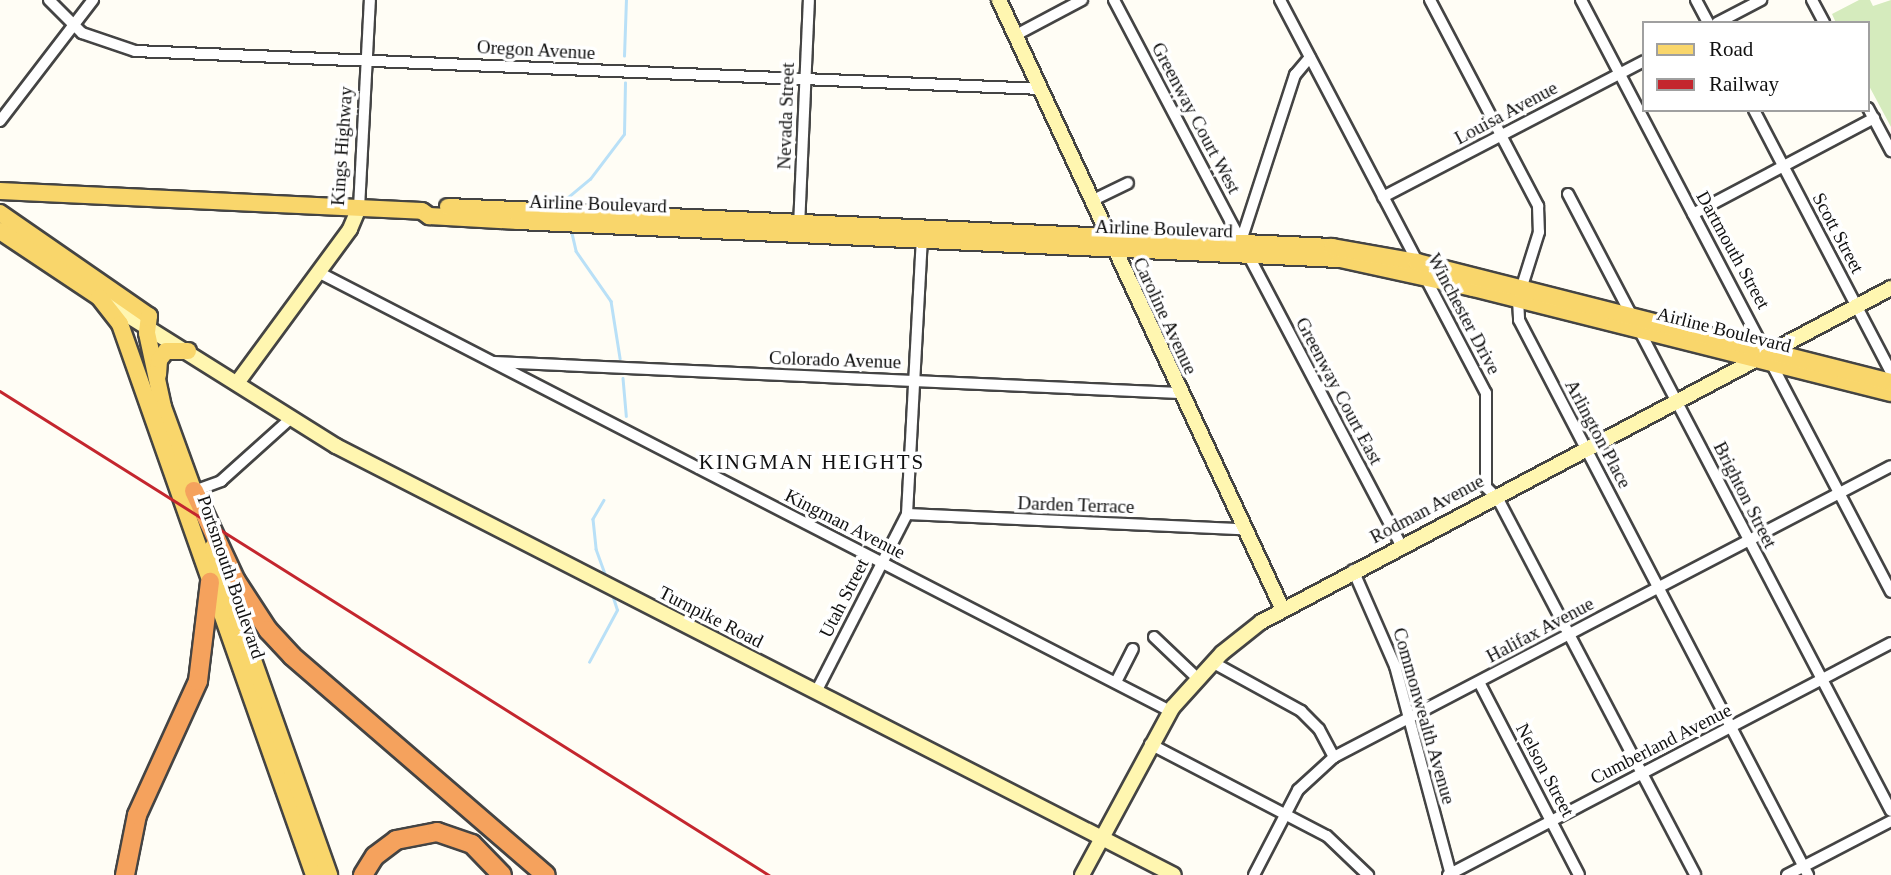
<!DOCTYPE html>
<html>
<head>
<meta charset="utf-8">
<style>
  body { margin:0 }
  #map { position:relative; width:1891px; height:875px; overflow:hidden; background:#fffdf5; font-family:"Times New Roman",serif }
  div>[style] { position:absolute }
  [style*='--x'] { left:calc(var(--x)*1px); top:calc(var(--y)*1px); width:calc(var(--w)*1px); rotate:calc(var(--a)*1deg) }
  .green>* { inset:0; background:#d5ebbd }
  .stream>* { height:2.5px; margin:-1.25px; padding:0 1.25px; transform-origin:1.25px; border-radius:1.25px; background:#b9e0f7 }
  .roads { filter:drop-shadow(2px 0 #444) drop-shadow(-2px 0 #444) drop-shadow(0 2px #444) drop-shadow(0 -2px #444) }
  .street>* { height:10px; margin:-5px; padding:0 5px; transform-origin:5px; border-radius:5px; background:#fff }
  .secondary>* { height:14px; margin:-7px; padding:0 7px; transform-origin:7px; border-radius:7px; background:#fff6b0 }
  .primary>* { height:16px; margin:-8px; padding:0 8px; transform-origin:8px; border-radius:8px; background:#f9d66b }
  .highway>* { height:18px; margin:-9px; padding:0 9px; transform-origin:9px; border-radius:9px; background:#f5a25d }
  .rail>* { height:2.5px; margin:-1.25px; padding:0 1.25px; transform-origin:1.25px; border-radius:1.25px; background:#c4262e }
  span { translate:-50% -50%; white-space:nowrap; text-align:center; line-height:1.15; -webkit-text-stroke:7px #fff; paint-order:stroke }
  .street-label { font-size:19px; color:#111 }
  .neighbourhood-label { font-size:21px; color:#111; letter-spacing:2px }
  .legend { position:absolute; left:1642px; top:21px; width:228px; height:91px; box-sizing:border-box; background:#fff; border:2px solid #a0a0a0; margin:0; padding:9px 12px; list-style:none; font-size:21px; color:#111 }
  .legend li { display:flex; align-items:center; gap:14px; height:35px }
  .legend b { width:35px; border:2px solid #a0a0a0 }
</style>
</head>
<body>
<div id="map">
  <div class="green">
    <div style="clip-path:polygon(1859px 0,1870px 0,1873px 6px,1891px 0,1891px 127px,1868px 84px,1868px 23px,1836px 23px,1832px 14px)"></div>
  </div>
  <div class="stream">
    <div style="--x:624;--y:56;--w:56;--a:-88"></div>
    <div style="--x:567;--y:198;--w:30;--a:-40"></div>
    <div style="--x:590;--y:179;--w:56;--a:-52.9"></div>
    <div style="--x:624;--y:134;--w:51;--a:-88.9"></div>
    <div style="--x:572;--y:233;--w:18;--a:77"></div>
    <div style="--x:576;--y:251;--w:61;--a:55"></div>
    <div style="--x:611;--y:301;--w:58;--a:81"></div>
    <div style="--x:623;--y:378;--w:38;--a:85"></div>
    <div style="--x:604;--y:500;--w:22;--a:120"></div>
    <div style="--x:593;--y:519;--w:30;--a:84"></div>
    <div style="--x:596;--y:549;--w:30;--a:70"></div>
    <div style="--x:589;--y:662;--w:59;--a:-61.7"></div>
    <div style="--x:617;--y:610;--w:16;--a:-108"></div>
  </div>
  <div class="roads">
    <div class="street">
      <div style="--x:49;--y:0;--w:47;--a:45"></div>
      <div style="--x:82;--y:33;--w:56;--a:18.8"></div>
      <div style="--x:135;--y:51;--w:906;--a:2.4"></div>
      <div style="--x:1114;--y:0;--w:616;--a:62.23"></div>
      <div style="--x:1280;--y:0;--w:297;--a:62.3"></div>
      <div style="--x:1430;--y:0;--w:233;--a:62.3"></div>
      <div style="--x:1538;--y:206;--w:26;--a:88"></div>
      <div style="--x:1539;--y:232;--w:70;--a:107.4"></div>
      <div style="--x:1518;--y:299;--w:21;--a:87"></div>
      <div style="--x:1519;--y:320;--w:626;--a:62.49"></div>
      <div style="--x:1581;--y:0;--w:668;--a:62.36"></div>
      <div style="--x:1696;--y:0;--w:26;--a:62"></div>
      <div style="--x:1812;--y:0;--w:26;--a:62"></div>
      <div style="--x:1717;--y:23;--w:50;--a:-27.6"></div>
      <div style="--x:1014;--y:36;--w:77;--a:-27.9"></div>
      <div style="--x:1868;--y:108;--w:49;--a:61.9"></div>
      <div style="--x:1754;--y:110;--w:296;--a:62.4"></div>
      <div style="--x:0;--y:121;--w:153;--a:-52.5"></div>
      <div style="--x:1568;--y:194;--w:696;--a:62.37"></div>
      <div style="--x:1383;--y:197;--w:294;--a:-27.5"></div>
      <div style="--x:1091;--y:201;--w:41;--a:-25.9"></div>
      <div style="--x:359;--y:208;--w:208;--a:-87"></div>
      <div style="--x:1693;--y:214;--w:205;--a:-27.9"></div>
      <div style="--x:799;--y:227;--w:227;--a:-87.5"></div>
      <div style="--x:1241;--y:241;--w:175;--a:-72"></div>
      <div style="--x:1295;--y:75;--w:23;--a:-50"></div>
      <div style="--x:318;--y:272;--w:958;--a:27.26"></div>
      <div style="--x:1425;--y:277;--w:131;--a:62.3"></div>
      <div style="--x:1486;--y:393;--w:94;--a:90"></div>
      <div style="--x:1486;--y:487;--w:17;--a:45"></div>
      <div style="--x:1498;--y:499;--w:424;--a:62.3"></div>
      <div style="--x:494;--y:362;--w:686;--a:2.59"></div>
      <div style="--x:194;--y:491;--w:29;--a:-20"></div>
      <div style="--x:221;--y:481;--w:93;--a:-41.9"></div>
      <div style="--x:907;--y:514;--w:336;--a:2.6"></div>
      <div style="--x:1353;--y:570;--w:105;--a:66.4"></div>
      <div style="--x:1395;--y:666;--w:216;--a:75"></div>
      <div style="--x:1154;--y:637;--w:59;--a:43.6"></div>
      <div style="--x:1212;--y:662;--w:102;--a:28.8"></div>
      <div style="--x:1301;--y:711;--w:25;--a:45"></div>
      <div style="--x:1319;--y:729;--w:32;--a:62"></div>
      <div style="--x:1116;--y:682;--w:37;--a:-63"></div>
      <div style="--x:1479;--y:682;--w:217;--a:62.6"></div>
      <div style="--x:816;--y:692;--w:200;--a:-62.9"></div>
      <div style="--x:907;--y:514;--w:279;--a:-86.9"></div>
      <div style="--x:1150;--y:744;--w:199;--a:27.5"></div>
      <div style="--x:1327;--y:836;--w:57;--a:43.6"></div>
      <div style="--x:1254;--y:875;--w:96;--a:-62.6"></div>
      <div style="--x:1298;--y:790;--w:49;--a:-42.5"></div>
      <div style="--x:1334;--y:757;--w:628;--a:-27.58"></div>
      <div style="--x:1448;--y:875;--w:500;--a:-27.64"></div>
      <div style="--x:1787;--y:875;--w:117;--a:-27.4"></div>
    </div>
    <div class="secondary">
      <div style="--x:999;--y:0;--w:671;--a:65.04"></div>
      <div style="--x:100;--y:298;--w:279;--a:32.1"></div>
      <div style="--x:336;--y:446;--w:941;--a:27.11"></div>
      <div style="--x:237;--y:383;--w:191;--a:-53.7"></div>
      <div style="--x:350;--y:229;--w:23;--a:-67"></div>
      <div style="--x:1082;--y:875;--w:191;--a:-61.6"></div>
      <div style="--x:1173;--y:707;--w:73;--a:-47.8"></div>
      <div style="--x:1222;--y:653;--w:50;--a:-38.5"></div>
      <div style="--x:1261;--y:622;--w:713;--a:-27.93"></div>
    </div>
    <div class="primary">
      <div style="--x:0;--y:191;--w:422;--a:2.7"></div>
      <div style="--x:422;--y:211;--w:9;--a:36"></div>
      <div style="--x:429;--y:216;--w:89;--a:3.2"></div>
      <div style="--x:518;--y:221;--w:823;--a:2.65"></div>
      <div style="--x:1340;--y:259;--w:136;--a:12.3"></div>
      <div style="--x:1473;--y:288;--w:431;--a:14.1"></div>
      <div style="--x:448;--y:207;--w:885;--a:2.59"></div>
      <div style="--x:1332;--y:247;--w:86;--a:10"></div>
      <div style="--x:1417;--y:262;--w:489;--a:14.2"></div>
      <div style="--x:0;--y:213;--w:181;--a:34.7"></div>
      <div style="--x:149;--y:316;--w:17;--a:97"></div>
      <div style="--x:147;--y:333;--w:76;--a:77.8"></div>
      <div style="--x:163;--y:407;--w:102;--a:70"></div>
      <div style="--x:0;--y:231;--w:119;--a:33.7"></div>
      <div style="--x:99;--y:297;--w:34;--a:52"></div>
      <div style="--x:120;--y:324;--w:584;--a:70.6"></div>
      <div style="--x:158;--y:375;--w:15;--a:-86"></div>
      <div style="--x:159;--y:360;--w:11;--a:-52"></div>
      <div style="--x:166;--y:351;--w:22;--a:0"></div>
      <div style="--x:213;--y:547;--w:348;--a:70.5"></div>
    </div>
    <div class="highway">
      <div style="--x:194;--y:491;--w:99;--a:65"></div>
      <div style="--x:236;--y:581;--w:59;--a:56.9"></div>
      <div style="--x:268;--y:630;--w:35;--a:47"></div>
      <div style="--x:292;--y:656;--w:335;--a:40.8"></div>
      <div style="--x:125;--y:875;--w:61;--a:-78.7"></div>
      <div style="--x:137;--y:815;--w:147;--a:-65.5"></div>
      <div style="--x:198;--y:681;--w:100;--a:-83.1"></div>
      <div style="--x:363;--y:875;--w:22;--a:-58"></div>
      <div style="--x:375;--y:856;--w:26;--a:-37"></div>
      <div style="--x:396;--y:840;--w:42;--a:-11"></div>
      <div style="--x:437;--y:832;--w:37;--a:19"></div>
      <div style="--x:472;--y:844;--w:43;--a:45.9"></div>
    </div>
  </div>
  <div class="rail">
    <div style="--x:0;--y:391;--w:909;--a:32.19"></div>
  </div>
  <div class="street-label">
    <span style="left:536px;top:50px;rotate:3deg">Oregon Avenue</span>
    <span style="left:1506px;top:113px;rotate:-28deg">Louisa Avenue</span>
    <span style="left:786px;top:116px;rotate:-88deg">Nevada Street</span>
    <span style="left:1196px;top:118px;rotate:62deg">Greenway Court West</span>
    <span style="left:342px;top:146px;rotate:-86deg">Kings Highway</span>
    <span style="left:598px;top:204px;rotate:2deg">Airline Boulevard</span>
    <span style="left:1164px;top:229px;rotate:2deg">Airline Boulevard</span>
    <span style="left:1838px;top:233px;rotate:62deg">Scott Street</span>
    <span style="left:1733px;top:250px;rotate:61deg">Dartmouth Street</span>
    <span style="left:1464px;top:314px;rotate:62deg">Winchester Drive</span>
    <span style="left:1165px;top:316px;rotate:65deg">Caroline Avenue</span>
    <span style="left:1724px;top:330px;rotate:14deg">Airline Boulevard</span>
    <span style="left:835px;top:360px;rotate:2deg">Colorado Avenue</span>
    <span style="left:1339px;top:391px;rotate:62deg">Greenway Court East</span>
    <span style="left:1598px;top:434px;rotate:62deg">Arlington Place</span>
    <span style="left:1745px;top:495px;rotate:63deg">Brighton Street</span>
    <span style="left:1076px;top:505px;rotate:2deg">Darden Terrace</span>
    <span style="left:1427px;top:509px;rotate:-28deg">Rodman Avenue</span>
    <span style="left:845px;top:524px;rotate:27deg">Kingman Avenue</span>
    <span style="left:231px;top:577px;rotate:71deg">Portsmouth Boulevard</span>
    <span style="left:844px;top:598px;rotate:-63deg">Utah Street</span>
    <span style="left:711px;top:617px;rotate:27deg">Turnpike Road</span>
    <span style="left:1540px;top:630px;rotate:-28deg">Halifax Avenue</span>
    <span style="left:1424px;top:716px;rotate:74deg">Commonwealth Avenue</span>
    <span style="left:1661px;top:744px;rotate:-27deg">Cumberland Avenue</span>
    <span style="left:1545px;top:770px;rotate:62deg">Nelson Street</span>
  </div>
  <div class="neighbourhood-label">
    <span style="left:812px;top:462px">KINGMAN HEIGHTS</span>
  </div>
  <ul class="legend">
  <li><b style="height:9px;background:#f9d66b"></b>Road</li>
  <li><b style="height:9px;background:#c4262e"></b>Railway</li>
  </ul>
</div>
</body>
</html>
